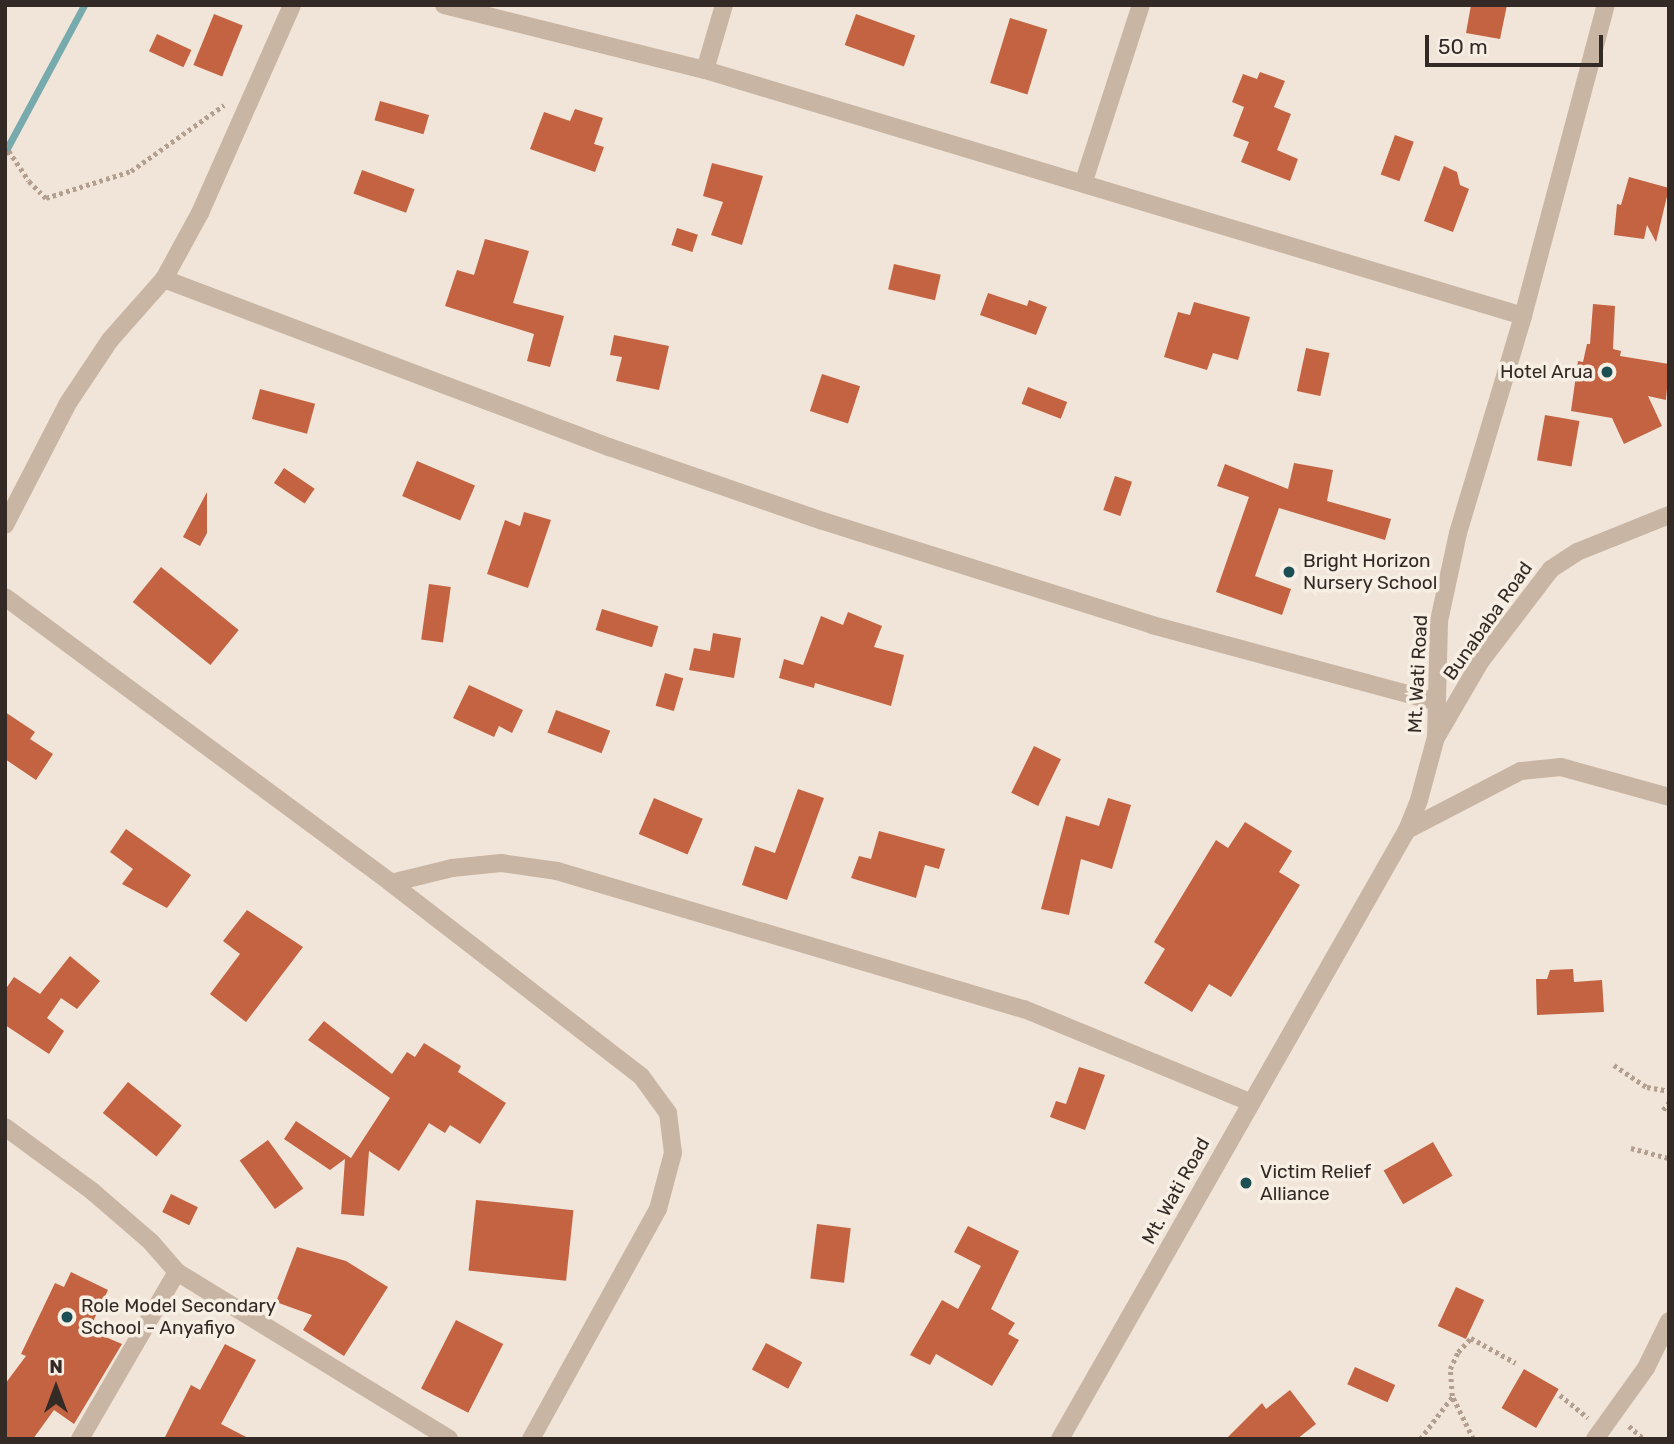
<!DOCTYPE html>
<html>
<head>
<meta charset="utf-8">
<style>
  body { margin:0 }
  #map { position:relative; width:1674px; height:1444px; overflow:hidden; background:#f0e5d8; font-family:Rubik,sans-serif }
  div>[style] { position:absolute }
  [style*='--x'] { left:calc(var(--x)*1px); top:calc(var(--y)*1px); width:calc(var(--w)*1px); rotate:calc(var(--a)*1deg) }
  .stream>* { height:7px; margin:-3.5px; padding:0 3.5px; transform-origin:3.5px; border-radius:3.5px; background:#77aaad }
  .building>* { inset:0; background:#c46342; transform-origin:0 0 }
  .path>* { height:4.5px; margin-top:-2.25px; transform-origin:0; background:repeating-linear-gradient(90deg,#b39f8f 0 3.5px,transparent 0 7px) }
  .minor>* { height:18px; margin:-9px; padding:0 9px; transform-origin:9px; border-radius:9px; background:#c8b5a4 }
  .dots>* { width:19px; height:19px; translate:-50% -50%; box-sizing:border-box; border:4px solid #f8efe4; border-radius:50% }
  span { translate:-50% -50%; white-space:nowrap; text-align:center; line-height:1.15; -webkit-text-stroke:7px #f8efe4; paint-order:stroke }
  .poi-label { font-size:19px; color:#332a26 }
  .right { translate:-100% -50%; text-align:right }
  .left { translate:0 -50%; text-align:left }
  .street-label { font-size:19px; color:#332a26 }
  .frame { position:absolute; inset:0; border:7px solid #332a26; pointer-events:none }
  .north { position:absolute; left:21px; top:1353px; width:70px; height:70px; -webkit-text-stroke:5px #f8efe4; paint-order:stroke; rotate:0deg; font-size:19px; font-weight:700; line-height:28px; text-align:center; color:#332a26 }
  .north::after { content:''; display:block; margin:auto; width:24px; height:32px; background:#332a26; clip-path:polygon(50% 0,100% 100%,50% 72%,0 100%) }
  .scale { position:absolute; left:1425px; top:35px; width:178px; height:32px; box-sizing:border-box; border:4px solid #332a26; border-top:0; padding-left:9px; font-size:21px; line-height:24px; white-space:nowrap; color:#332a26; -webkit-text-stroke:5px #f8efe4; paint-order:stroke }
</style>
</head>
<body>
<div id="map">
  <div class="stream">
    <div style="--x:5;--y:152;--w:167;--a:-61.7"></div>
  </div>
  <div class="building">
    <div style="clip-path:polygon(1471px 5px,1507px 5px,1500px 39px,1466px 33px)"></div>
    <div style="left:214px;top:14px;width:31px;height:55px;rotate:22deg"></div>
    <div style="left:856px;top:14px;width:63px;height:33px;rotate:20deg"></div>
    <div style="left:1010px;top:18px;width:39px;height:68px;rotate:17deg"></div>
    <div style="left:157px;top:34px;width:38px;height:19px;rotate:25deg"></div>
    <div style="clip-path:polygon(1260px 72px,1285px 81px,1274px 107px,1291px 114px,1277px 150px,1298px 159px,1290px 181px,1241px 162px,1249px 142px,1233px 136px,1244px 107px,1232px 102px,1243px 74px,1257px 79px)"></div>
    <div style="left:380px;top:101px;width:51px;height:20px;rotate:16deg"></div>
    <div style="clip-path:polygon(575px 109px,603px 118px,594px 144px,604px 147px,595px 172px,530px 149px,544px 112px,570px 121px)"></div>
    <div style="left:1395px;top:135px;width:20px;height:42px;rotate:20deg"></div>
    <div style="clip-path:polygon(712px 163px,763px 176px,742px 245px,711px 235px,723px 202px,703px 196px)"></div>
    <div style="clip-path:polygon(1444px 166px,1457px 172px,1460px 185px,1469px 189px,1453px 232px,1424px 221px)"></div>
    <div style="left:362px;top:170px;width:56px;height:25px;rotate:20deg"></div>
    <div style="clip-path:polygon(1629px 177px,1669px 188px,1656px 242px,1647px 225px,1644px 239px,1614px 235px,1617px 204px,1621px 205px)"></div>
    <div style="left:677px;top:228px;width:22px;height:18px;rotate:18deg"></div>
    <div style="clip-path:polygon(485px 239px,529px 251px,513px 303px,564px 316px,550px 367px,527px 361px,534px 334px,445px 306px,457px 270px,474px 275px)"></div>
    <div style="left:894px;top:264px;width:48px;height:26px;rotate:13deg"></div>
    <div style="clip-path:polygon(988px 293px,1027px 306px,1029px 300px,1047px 307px,1036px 335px,980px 315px)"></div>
    <div style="clip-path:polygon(1194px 302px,1250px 317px,1238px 360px,1213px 353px,1207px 370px,1164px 357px,1178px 312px,1190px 315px)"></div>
    <div style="clip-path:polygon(1593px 304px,1615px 306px,1613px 349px,1621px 351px,1620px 356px,1669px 364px,1666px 400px,1648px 396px,1662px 426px,1624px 444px,1612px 418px,1571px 411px,1578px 361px,1583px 362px,1587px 344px,1590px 344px)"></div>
    <div style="clip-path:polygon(614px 335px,669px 346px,659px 390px,616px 381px,622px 357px,610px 355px)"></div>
    <div style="left:1306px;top:348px;width:24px;height:44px;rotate:12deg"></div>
    <div style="left:822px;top:374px;width:40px;height:39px;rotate:18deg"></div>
    <div style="left:1028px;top:387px;width:42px;height:18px;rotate:21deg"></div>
    <div style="left:260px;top:389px;width:57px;height:31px;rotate:15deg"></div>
    <div style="left:1545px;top:415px;width:35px;height:46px;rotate:10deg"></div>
    <div style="left:417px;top:461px;width:63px;height:38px;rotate:23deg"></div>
    <div style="clip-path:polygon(1294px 463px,1333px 470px,1327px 501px,1391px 519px,1385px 540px,1279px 508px,1255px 576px,1291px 589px,1282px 615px,1216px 592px,1249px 497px,1217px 486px,1225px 464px,1288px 489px)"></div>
    <div style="left:284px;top:468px;width:37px;height:18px;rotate:34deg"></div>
    <div style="left:1115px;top:476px;width:18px;height:36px;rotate:19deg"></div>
    <div style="clip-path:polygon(207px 492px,207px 533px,200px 546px,183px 537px)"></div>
    <div style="clip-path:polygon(524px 512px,551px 520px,528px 588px,487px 574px,505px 520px,520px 526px)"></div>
    <div style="left:161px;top:567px;width:100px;height:45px;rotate:39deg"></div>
    <div style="left:429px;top:584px;width:22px;height:56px;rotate:8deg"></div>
    <div style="left:602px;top:609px;width:59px;height:22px;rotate:17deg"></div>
    <div style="clip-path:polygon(848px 612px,882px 626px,874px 647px,904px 655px,891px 706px,815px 683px,814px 688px,779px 678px,784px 659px,803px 665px,821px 616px,843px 625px)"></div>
    <div style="clip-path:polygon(713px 633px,741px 638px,734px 678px,689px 670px,694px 648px,710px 651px)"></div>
    <div style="left:665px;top:673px;width:19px;height:34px;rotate:16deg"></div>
    <div style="clip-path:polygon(469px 685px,523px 710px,512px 733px,499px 726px,494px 737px,453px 718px)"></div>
    <div style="left:556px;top:710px;width:58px;height:24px;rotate:21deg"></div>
    <div style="clip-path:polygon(5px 712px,35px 732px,30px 739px,53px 754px,36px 780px,5px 759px)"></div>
    <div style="left:1034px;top:746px;width:30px;height:52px;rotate:26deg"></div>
    <div style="clip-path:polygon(798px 789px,824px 798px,787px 900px,742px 885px,755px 846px,775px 853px)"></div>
    <div style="left:654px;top:798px;width:53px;height:39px;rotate:23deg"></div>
    <div style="clip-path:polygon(1108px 798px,1131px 805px,1112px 869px,1081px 859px,1069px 915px,1041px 909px,1066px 816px,1099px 826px)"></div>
    <div style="clip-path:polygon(1245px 822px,1292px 851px,1279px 872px,1300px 885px,1231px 997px,1209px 984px,1192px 1012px,1144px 983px,1165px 949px,1154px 942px,1216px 840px,1228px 848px)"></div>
    <div style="clip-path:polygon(126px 829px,191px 875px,167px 908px,122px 884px,133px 869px,110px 852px)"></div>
    <div style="clip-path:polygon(879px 831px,945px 849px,939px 869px,925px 865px,916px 898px,851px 878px,859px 856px,871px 859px)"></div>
    <div style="clip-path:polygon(247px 910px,303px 947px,246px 1022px,210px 994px,240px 954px,223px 941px)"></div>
    <div style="clip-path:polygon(70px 956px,100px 981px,77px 1009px,61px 998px,47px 1018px,64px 1031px,49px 1054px,5px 1025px,5px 990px,14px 977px,40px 994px)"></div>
    <div style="clip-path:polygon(1573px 969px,1574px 982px,1602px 980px,1604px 1012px,1537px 1015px,1536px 979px,1547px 979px,1550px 970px)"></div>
    <div style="clip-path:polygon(324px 1021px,392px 1074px,407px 1052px,415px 1057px,424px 1043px,461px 1066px,458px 1072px,506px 1103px,480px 1144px,450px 1125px,445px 1133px,429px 1123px,399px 1171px,369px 1151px,364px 1216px,341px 1214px,345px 1159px,330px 1170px,284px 1139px,296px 1121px,351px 1158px,390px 1098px,308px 1040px)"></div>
    <div style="clip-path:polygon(1079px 1067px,1105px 1075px,1085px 1130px,1050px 1117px,1056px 1101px,1066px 1104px)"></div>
    <div style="left:128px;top:1082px;width:69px;height:40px;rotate:39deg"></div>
    <div style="left:268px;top:1140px;width:60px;height:35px;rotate:54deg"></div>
    <div style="left:1433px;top:1142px;width:39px;height:57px;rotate:60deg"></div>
    <div style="left:171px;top:1194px;width:30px;height:20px;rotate:26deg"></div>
    <div style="left:476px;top:1200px;width:98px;height:71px;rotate:6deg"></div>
    <div style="left:817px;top:1224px;width:34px;height:55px;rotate:7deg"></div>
    <div style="clip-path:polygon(968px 1226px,1019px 1251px,991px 1309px,1015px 1323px,1008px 1334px,1019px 1340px,992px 1386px,936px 1354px,930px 1365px,910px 1355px,942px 1300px,958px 1309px,981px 1266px,954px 1252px)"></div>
    <div style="clip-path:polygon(297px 1247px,346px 1261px,388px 1287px,344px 1356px,303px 1330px,312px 1315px,276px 1302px)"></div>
    <div style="clip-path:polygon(71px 1272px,108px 1290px,89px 1330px,122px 1344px,74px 1424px,54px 1410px,33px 1439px,5px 1439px,5px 1384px,26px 1356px,21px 1354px,55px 1283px,64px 1287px)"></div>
    <div style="left:1456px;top:1287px;width:31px;height:43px;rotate:25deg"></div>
    <div style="left:456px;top:1320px;width:53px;height:77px;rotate:27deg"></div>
    <div style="left:766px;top:1343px;width:41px;height:30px;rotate:28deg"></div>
    <div style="clip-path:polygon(225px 1344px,256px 1360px,221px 1424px,250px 1439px,164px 1439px,191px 1385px,200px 1390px)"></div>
    <div style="left:1355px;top:1367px;width:44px;height:19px;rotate:24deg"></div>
    <div style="left:1524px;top:1369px;width:40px;height:45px;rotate:30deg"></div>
    <div style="clip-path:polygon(1290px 1390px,1316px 1424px,1297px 1439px,1226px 1439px,1262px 1403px,1266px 1409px)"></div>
  </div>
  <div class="path">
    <div style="--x:5;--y:145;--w:43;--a:56.3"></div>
    <div style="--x:29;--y:181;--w:24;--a:45"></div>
    <div style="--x:46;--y:198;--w:89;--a:-17.6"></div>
    <div style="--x:131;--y:171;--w:114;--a:-35.4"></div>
    <div style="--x:1614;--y:1065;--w:40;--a:34"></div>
    <div style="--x:1647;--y:1087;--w:22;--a:10"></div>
    <div style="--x:1663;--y:1110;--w:10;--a:-53"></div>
    <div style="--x:1631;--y:1148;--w:39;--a:15"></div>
    <div style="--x:1560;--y:1395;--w:36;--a:39"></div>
    <div style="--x:1629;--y:1426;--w:20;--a:41"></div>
    <div style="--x:1420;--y:1439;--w:53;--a:-52.7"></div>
    <div style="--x:1473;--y:1439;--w:48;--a:-116"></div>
    <div style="--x:1452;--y:1396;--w:27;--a:-94"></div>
    <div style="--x:1450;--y:1369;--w:19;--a:-65"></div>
    <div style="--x:1458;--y:1352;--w:19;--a:-47"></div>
    <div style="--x:1471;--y:1338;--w:51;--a:29.1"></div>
  </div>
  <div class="minor">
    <div style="--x:444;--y:5;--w:269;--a:14"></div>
    <div style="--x:705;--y:70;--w:854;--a:16.74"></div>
    <div style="--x:705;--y:70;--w:68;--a:-73.7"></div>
    <div style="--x:1084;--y:181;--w:185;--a:-72.1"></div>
    <div style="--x:164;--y:279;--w:476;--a:20.7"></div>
    <div style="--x:609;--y:447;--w:226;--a:19.1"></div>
    <div style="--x:823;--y:521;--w:345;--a:17.5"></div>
    <div style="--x:1152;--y:625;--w:295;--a:15.1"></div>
    <div style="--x:5;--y:525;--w:137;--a:-62.7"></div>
    <div style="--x:68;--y:403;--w:76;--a:-56.3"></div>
    <div style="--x:110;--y:340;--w:81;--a:-48.5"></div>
    <div style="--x:164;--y:279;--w:75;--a:-61.4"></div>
    <div style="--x:200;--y:213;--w:227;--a:-66.1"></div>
    <div style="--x:5;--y:597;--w:480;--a:36.5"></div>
    <div style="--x:391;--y:883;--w:316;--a:37.7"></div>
    <div style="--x:641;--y:1076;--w:46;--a:53.9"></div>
    <div style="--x:668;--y:1113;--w:40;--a:82.9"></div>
    <div style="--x:673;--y:1153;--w:58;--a:105"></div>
    <div style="--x:658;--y:1209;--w:263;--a:118.9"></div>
    <div style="--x:1437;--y:736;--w:86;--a:-59.8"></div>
    <div style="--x:1480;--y:662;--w:117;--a:-52.6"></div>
    <div style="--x:1551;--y:569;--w:31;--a:-33"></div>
    <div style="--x:1577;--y:552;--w:99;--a:-21.9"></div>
    <div style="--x:1407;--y:830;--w:128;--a:-27.4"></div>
    <div style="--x:1521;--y:771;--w:40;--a:-5.7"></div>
    <div style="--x:1561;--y:767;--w:112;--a:15.5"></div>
    <div style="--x:391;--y:883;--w:63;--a:-13.8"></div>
    <div style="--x:452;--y:868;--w:49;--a:-5.8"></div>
    <div style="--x:501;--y:863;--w:57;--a:8.1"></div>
    <div style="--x:557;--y:871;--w:487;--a:16.5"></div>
    <div style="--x:1024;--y:1009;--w:244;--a:22.4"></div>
    <div style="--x:5;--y:1127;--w:108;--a:36.3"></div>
    <div style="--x:92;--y:1191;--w:78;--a:40.8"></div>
    <div style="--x:151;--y:1242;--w:40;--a:49"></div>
    <div style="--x:177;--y:1272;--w:319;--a:31.5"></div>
    <div style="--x:80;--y:1439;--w:193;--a:-59.9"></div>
    <div style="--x:1060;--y:1439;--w:701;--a:-60.33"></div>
    <div style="--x:1407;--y:830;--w:32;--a:-68"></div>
    <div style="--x:1419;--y:800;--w:65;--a:-74.9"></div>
    <div style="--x:1436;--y:737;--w:116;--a:-88.5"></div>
    <div style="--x:1439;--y:621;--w:90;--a:-77.8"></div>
    <div style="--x:1458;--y:533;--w:227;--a:-73.3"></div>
    <div style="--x:1523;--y:316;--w:322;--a:-75.1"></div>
    <div style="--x:1595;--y:1439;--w:87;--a:-54.3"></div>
    <div style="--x:1646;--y:1368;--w:52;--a:-63.9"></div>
  </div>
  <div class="dots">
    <div style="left:1607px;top:372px;background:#1c4f54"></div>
    <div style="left:1289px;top:572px;background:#1c4f54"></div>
    <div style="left:1246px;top:1183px;background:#1c4f54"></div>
    <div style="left:67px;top:1317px;background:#1c4f54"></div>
  </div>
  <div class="poi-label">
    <span class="right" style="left:1593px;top:372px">Hotel Arua</span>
    <span class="left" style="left:1303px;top:572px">Bright Horizon<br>Nursery School</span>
    <span class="left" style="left:1260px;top:1183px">Victim Relief<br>Alliance</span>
    <span class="left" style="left:81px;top:1317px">Role Model Secondary<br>School - Anyafiyo</span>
  </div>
  <div class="street-label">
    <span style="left:1488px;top:621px;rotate:-55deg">Bunababa Road</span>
    <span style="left:1418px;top:674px;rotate:-87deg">Mt. Wati Road</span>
    <span style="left:1176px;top:1191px;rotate:-61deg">Mt. Wati Road</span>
  </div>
  <div class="frame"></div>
  <div class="north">N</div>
  <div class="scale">50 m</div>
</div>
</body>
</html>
